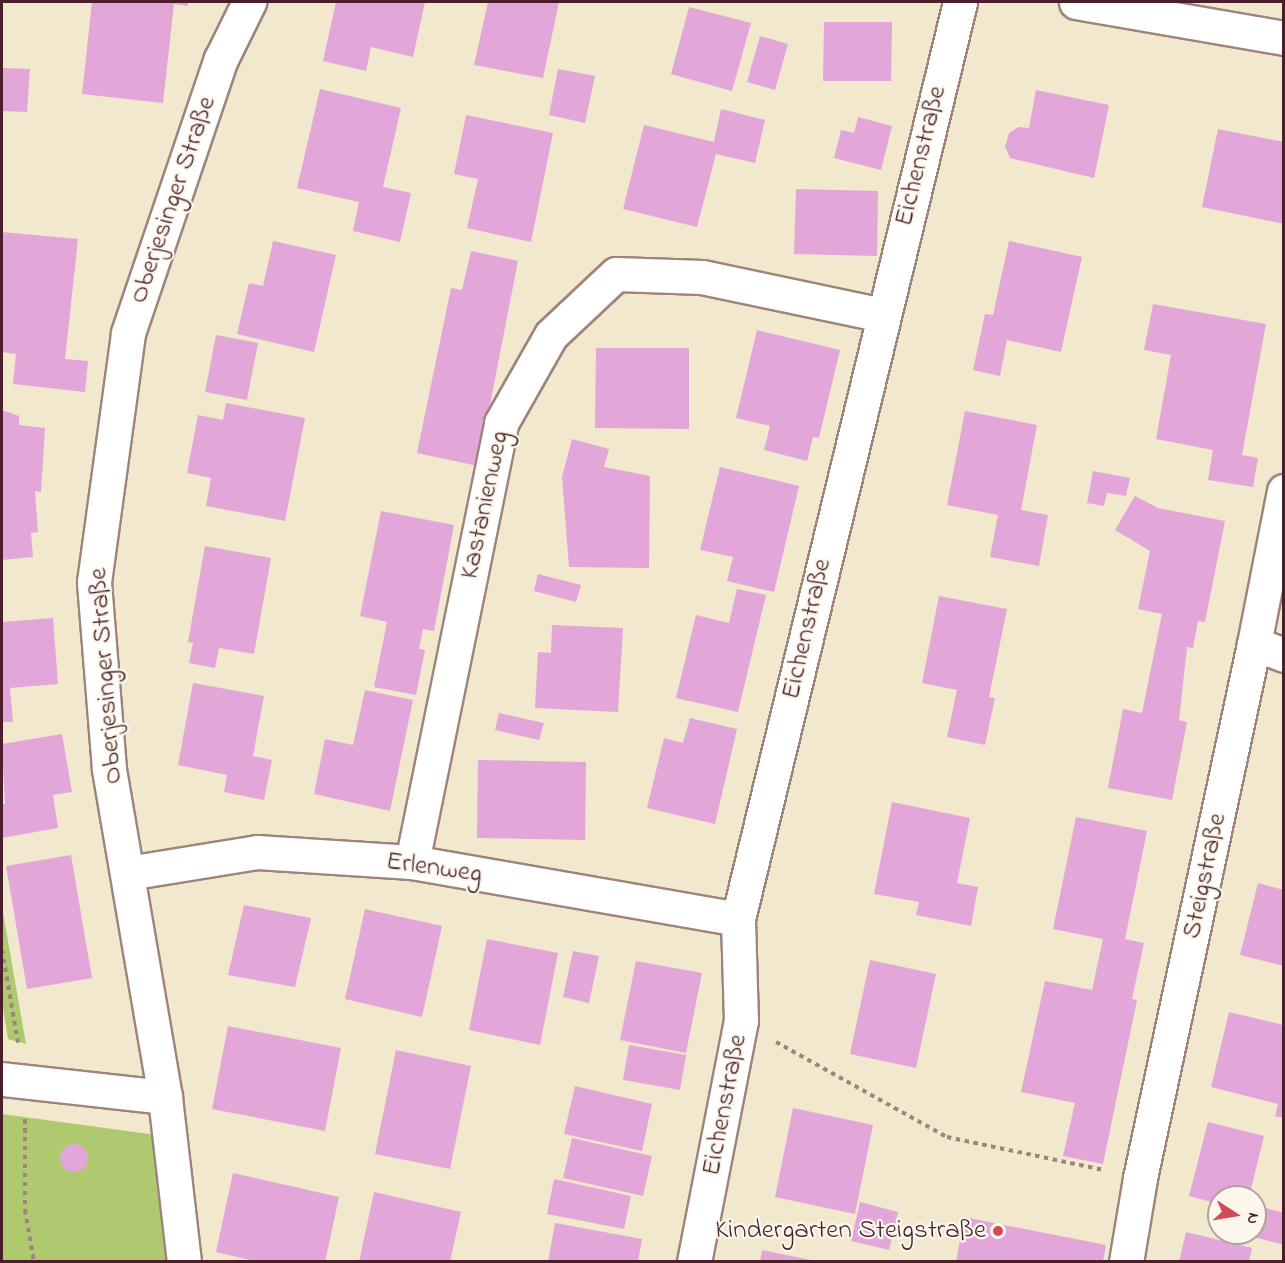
<!DOCTYPE html>
<meta charset="utf-8">
<style>
body{margin:0}
#map{position:relative;width:1285px;height:1263px;overflow:hidden;background:#f1e8ce;font-family:"Indie Flower",sans-serif}
div>[style]{position:absolute}
.green>*{inset:0;background:#afc96f}
.building>*{inset:0;background:#e2a6d9}
.round{border-radius:50%}
.path>*{height:4px;margin-top:-2px;transform-origin:0;background:repeating-linear-gradient(90deg,#9e847c 0 4.5px,transparent 0 9px)}
.roads{filter:drop-shadow(2px 0 #9e847c) drop-shadow(-2px 0 #9e847c) drop-shadow(0 2px #9e847c) drop-shadow(0 -2px #9e847c)}
.minor>*{height:33px;margin:-16.5px;padding:0 16.5px;transform-origin:16.5px;border-radius:16.5px;background:#fff}
.dots>*{width:16px;height:16px;translate:-50% -50%;box-sizing:border-box;border:3px solid #fbf7ec;border-radius:50%}
span{translate:-50% -50%;white-space:nowrap;text-align:center;line-height:1.15;-webkit-text-stroke:4.5px #fbf7ec;paint-order:stroke}
.street-label{font-size:27px;color:#4a1f2b}
.poi-label{font-size:27px;color:#4a1f2b}
.right{translate:-100% -50%;text-align:right}
.frame{position:absolute;inset:0;border:3px solid #4a1f2b;pointer-events:none}
.north{position:absolute;left:1207px;top:1185px;width:60px;height:60px;box-sizing:border-box;background:#fbf7ec;border:2px solid #b4a19f;border-radius:50%;rotate:102deg;font-size:16px;font-weight:700;line-height:24px;text-align:center;color:#4a1f2b}
.north::after{content:'';display:block;margin:auto;width:21px;height:27px;background:#d1495b;clip-path:polygon(50% 0,100% 100%,50% 72%,0 100%)}
</style>
<div id="map">
<div class="green">
<div style="clip-path:polygon(2px 907px,26px 1044px,8px 1039px,2px 1002px)"></div>
<div style="clip-path:polygon(2px 1114px,164px 1136px,178px 1261px,2px 1262px)"></div>
</div>
<div class="building">
<div style="clip-path:polygon(92px 2px,188px 2px,188px 6px,174px 4px,163px 103px,82px 94px)"></div>
<div style="clip-path:polygon(336px 2px,425px 2px,413px 57px,371px 47px,366px 71px,323px 61px)"></div>
<div style="clip-path:polygon(488px 2px,559px 2px,543px 78px,474px 65px)"></div>
<div style="clip-path:polygon(689px 7px,751px 23px,732px 91px,671px 74px)"></div>
<div style="clip-path:polygon(824px 22px,892px 22px,891px 81px,823px 81px)"></div>
<div style="clip-path:polygon(760px 36px,788px 44px,775px 90px,747px 82px)"></div>
<div style="clip-path:polygon(2px 68px,30px 69px,27px 112px,2px 111px)"></div>
<div style="clip-path:polygon(558px 69px,595px 76px,585px 123px,549px 115px)"></div>
<div style="clip-path:polygon(320px 89px,401px 108px,383px 187px,411px 193px,400px 242px,353px 231px,359px 202px,297px 188px)"></div>
<div style="clip-path:polygon(1036px 90px,1109px 105px,1094px 178px,1010px 158px,1005px 147px,1009px 133px,1019px 127px,1029px 128px)"></div>
<div style="clip-path:polygon(721px 109px,765px 120px,755px 163px,716px 154px,697px 227px,623px 209px,644px 125px,714px 142px)"></div>
<div style="clip-path:polygon(466px 115px,553px 133px,531px 242px,467px 228px,478px 179px,454px 174px)"></div>
<div style="clip-path:polygon(858px 117px,892px 126px,881px 170px,834px 158px,841px 130px,854px 133px)"></div>
<div style="clip-path:polygon(1218px 129px,1284px 142px,1284px 224px,1202px 207px)"></div>
<div style="clip-path:polygon(796px 189px,878px 191px,877px 256px,794px 254px)"></div>
<div style="clip-path:polygon(2px 232px,78px 239px,65px 359px,88px 361px,85px 392px,13px 384px,16px 354px,2px 352px)"></div>
<div style="clip-path:polygon(273px 241px,336px 255px,314px 352px,237px 334px,249px 283px,263px 286px)"></div>
<div style="clip-path:polygon(1009px 241px,1082px 257px,1061px 352px,1007px 340px,1000px 376px,973px 370px,985px 314px,993px 315px)"></div>
<div style="clip-path:polygon(471px 251px,518px 261px,478px 466px,417px 453px,451px 288px,462px 290px)"></div>
<div style="clip-path:polygon(1153px 304px,1266px 324px,1242px 455px,1258px 458px,1253px 487px,1208px 480px,1213px 450px,1156px 439px,1171px 355px,1144px 350px)"></div>
<div style="clip-path:polygon(757px 330px,840px 350px,819px 438px,813px 437px,807px 461px,764px 450px,770px 426px,736px 418px)"></div>
<div style="clip-path:polygon(216px 335px,258px 343px,247px 400px,205px 392px)"></div>
<div style="clip-path:polygon(596px 348px,689px 348px,689px 429px,595px 428px)"></div>
<div style="clip-path:polygon(226px 403px,305px 418px,285px 521px,206px 506px,211px 478px,187px 473px,198px 415px,223px 420px)"></div>
<div style="clip-path:polygon(2px 410px,19px 416px,19px 425px,45px 428px,41px 492px,35px 491px,38px 532px,31px 533px,33px 557px,2px 560px)"></div>
<div style="clip-path:polygon(965px 411px,1037px 425px,1021px 510px,1048px 515px,1039px 566px,990px 557px,998px 515px,947px 505px)"></div>
<div style="clip-path:polygon(572px 439px,609px 449px,604px 467px,650px 476px,649px 568px,569px 567px,562px 477px)"></div>
<div style="clip-path:polygon(720px 467px,799px 486px,774px 592px,727px 581px,733px 557px,700px 550px)"></div>
<div style="clip-path:polygon(1093px 471px,1130px 478px,1126px 496px,1107px 493px,1104px 506px,1087px 503px)"></div>
<div style="clip-path:polygon(1135px 496px,1158px 508px,1225px 521px,1205px 622px,1198px 621px,1193px 648px,1187px 647px,1179px 720px,1187px 722px,1172px 800px,1108px 788px,1123px 709px,1142px 713px,1162px 614px,1138px 609px,1150px 551px,1115px 530px)"></div>
<div style="clip-path:polygon(381px 511px,454px 525px,434px 631px,423px 629px,419px 649px,425px 650px,416px 695px,374px 687px,387px 622px,360px 616px)"></div>
<div style="clip-path:polygon(205px 546px,271px 558px,254px 654px,219px 648px,215px 668px,189px 663px,193px 643px,188px 642px)"></div>
<div style="clip-path:polygon(538px 574px,581px 585px,576px 602px,534px 591px)"></div>
<div style="clip-path:polygon(737px 589px,766px 595px,738px 712px,676px 698px,696px 615px,729px 623px)"></div>
<div style="clip-path:polygon(939px 596px,1007px 609px,989px 697px,995px 698px,985px 745px,947px 737px,957px 690px,922px 683px)"></div>
<div style="clip-path:polygon(53px 618px,58px 684px,10px 688px,13px 722px,2px 722px,2px 622px)"></div>
<div style="clip-path:polygon(552px 625px,623px 628px,618px 712px,535px 708px,538px 652px,551px 653px)"></div>
<div style="clip-path:polygon(193px 683px,264px 696px,253px 756px,272px 760px,264px 800px,224px 792px,227px 775px,178px 765px)"></div>
<div style="clip-path:polygon(365px 690px,413px 700px,390px 811px,314px 794px,325px 739px,353px 745px)"></div>
<div style="clip-path:polygon(499px 713px,544px 723px,539px 740px,495px 730px)"></div>
<div style="clip-path:polygon(690px 718px,737px 729px,715px 824px,647px 808px,664px 738px,683px 743px)"></div>
<div style="clip-path:polygon(62px 734px,72px 792px,53px 795px,58px 828px,2px 838px,2px 804px,5px 804px,2px 744px)"></div>
<div style="clip-path:polygon(478px 760px,586px 762px,585px 840px,477px 838px)"></div>
<div style="clip-path:polygon(892px 802px,970px 818px,957px 883px,978px 887px,971px 926px,916px 915px,919px 902px,874px 894px)"></div>
<div style="clip-path:polygon(1076px 817px,1147px 831px,1125px 939px,1144px 943px,1132px 999px,1137px 1000px,1103px 1164px,1063px 1156px,1075px 1103px,1021px 1092px,1045px 981px,1092px 990px,1103px 939px,1053px 929px)"></div>
<div style="clip-path:polygon(71px 855px,92px 978px,27px 989px,6px 866px)"></div>
<div style="clip-path:polygon(1258px 883px,1284px 890px,1284px 966px,1240px 955px)"></div>
<div style="clip-path:polygon(244px 905px,311px 918px,295px 987px,228px 975px)"></div>
<div style="clip-path:polygon(365px 909px,442px 926px,422px 1017px,345px 999px)"></div>
<div style="clip-path:polygon(487px 939px,558px 953px,540px 1045px,469px 1030px)"></div>
<div style="clip-path:polygon(573px 951px,599px 956px,589px 1003px,563px 997px)"></div>
<div style="clip-path:polygon(870px 960px,936px 974px,916px 1068px,850px 1054px)"></div>
<div style="clip-path:polygon(636px 961px,702px 973px,686px 1053px,620px 1040px)"></div>
<div style="clip-path:polygon(1229px 1012px,1284px 1025px,1284px 1118px,1275px 1116px,1278px 1104px,1211px 1087px)"></div>
<div style="clip-path:polygon(228px 1026px,341px 1048px,325px 1131px,212px 1109px)"></div>
<div style="clip-path:polygon(629px 1045px,686px 1055px,680px 1090px,623px 1080px)"></div>
<div style="clip-path:polygon(396px 1050px,471px 1066px,450px 1169px,375px 1154px)"></div>
<div style="clip-path:polygon(575px 1086px,652px 1104px,642px 1151px,564px 1134px)"></div>
<div style="clip-path:polygon(793px 1108px,873px 1125px,855px 1214px,775px 1197px)"></div>
<div style="clip-path:polygon(1208px 1122px,1264px 1136px,1249px 1197px,1219px 1197px,1219px 1204px,1189px 1196px)"></div>
<div style="clip-path:polygon(572px 1138px,652px 1156px,643px 1196px,563px 1178px)"></div>
<div class="round" style="left:60px;top:1144px;width:28px;height:28px"></div>
<div style="clip-path:polygon(233px 1173px,339px 1197px,325px 1262px,258px 1262px,216px 1252px)"></div>
<div style="clip-path:polygon(554px 1179px,631px 1196px,624px 1229px,547px 1214px)"></div>
<div style="clip-path:polygon(374px 1192px,461px 1212px,450px 1262px,359px 1262px)"></div>
<div style="clip-path:polygon(860px 1202px,898px 1212px,889px 1250px,851px 1241px)"></div>
<div style="clip-path:polygon(1255px 1205px,1284px 1213px,1284px 1245px,1242px 1234px,1255px 1233px)"></div>
<div style="clip-path:polygon(964px 1217px,1106px 1245px,1103px 1262px,956px 1262px)"></div>
<div style="clip-path:polygon(555px 1223px,642px 1239px,638px 1262px,548px 1262px)"></div>
<div style="clip-path:polygon(1186px 1232px,1252px 1248px,1249px 1262px,1179px 1262px)"></div>
<div style="clip-path:polygon(762px 1250px,811px 1260px,811px 1262px,760px 1262px)"></div>
</div>
<div class="path">
<div style="left:2px;top:950px;width:94px;rotate:80.2deg"></div>
<div style="left:776px;top:1042px;width:196px;rotate:29.1deg"></div>
<div style="left:947px;top:1137px;width:160px;rotate:11.9deg"></div>
<div style="left:25px;top:1119px;width:91px;rotate:90deg"></div>
<div style="left:25px;top:1210px;width:53px;rotate:80.2deg"></div>
</div>
<div class="roads">
<div class="minor">
<div style="left:1076px;top:2px;width:211px;rotate:9.8deg"></div>
<div style="left:1254px;top:644px;width:32px;rotate:20deg"></div>
<div style="left:412px;top:862px;width:448px;rotate:-78.5deg"></div>
<div style="left:501px;top:423px;width:101px;rotate:-60.4deg"></div>
<div style="left:551px;top:335px;width:89px;rotate:-43.2deg"></div>
<div style="left:616px;top:274px;width:86px;rotate:2deg"></div>
<div style="left:702px;top:277px;width:184px;rotate:11.9deg"></div>
<div style="left:128px;top:873px;width:131px;rotate:-9.2deg"></div>
<div style="left:257px;top:852px;width:155px;rotate:3.7deg"></div>
<div style="left:412px;top:862px;width:331px;rotate:9.9deg"></div>
<div style="left:2px;top:1079px;width:164px;rotate:6.3deg"></div>
<div style="left:184px;top:1262px;width:166px;rotate:-96.6deg"></div>
<div style="left:165px;top:1097px;width:333px;rotate:-99.7deg"></div>
<div style="left:109px;top:769px;width:188px;rotate:-94.6deg"></div>
<div style="left:94px;top:582px;width:251px;rotate:-82.2deg"></div>
<div style="left:128px;top:333px;width:289px;rotate:-71.3deg"></div>
<div style="left:221px;top:59px;width:64px;rotate:-63.8deg"></div>
<div style="left:694px;top:1262px;width:246px;rotate:-79deg"></div>
<div style="left:741px;top:1021px;width:102px;rotate:-91.7deg"></div>
<div style="left:738px;top:919px;width:943px;rotate:-76.39deg"></div>
<div style="left:1126px;top:1262px;width:85px;rotate:-80.5deg"></div>
<div style="left:1140px;top:1178px;width:546px;rotate:-77.95deg"></div>
<div style="left:1254px;top:644px;width:156px;rotate:-78.9deg"></div>
</div>
</div>
<div class="dots">
<div style="left:998px;top:1231px;background:#d1495b"></div>
</div>
<div class="street-label">
<span style="left:921px;top:156px;rotate:-76deg">Eichenstraße</span>
<span style="left:173px;top:200px;rotate:-71deg">Oberjesinger Straße</span>
<span style="left:485px;top:505px;rotate:-78deg">Kastanienweg</span>
<span style="left:807px;top:629px;rotate:-77deg">Eichenstraße</span>
<span style="left:106px;top:676px;rotate:-94deg">Oberjesinger Straße</span>
<span style="left:434px;top:868px;rotate:8deg">Erlenweg</span>
<span style="left:1205px;top:876px;rotate:-78deg">Steigstraße</span>
<span style="left:725px;top:1105px;rotate:-79deg">Eichenstraße</span>
</div>
<div class="poi-label">
<span class="right" style="left:986px;top:1231px">Kindergarten Steigstraße</span>
</div>
<div class="frame"></div>
<div class="north">N</div>
</div>
